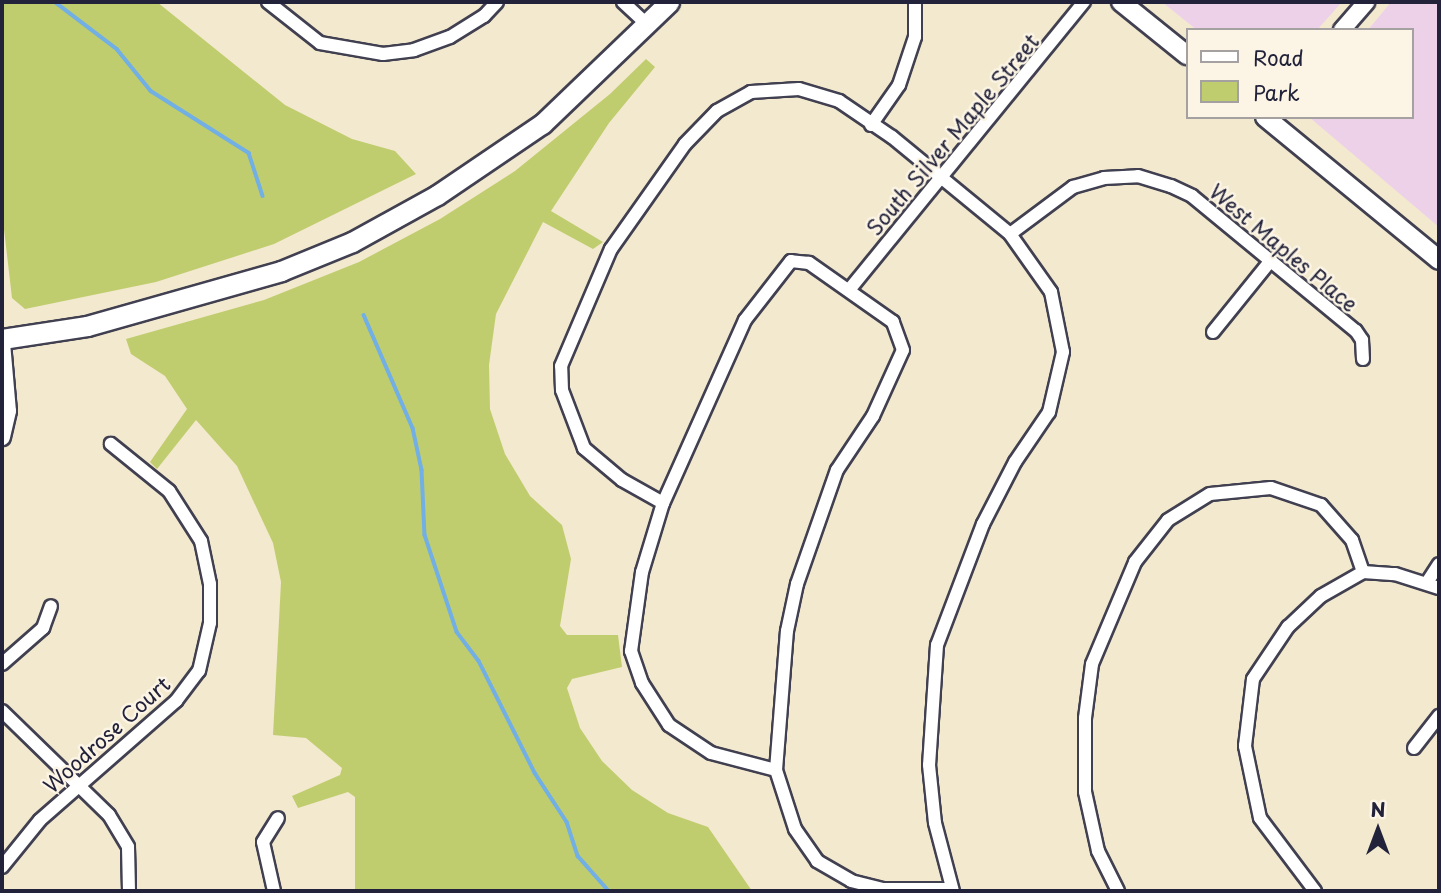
<!DOCTYPE html>
<style>
body{margin:0}
#map{position:relative;width:1441px;height:893px;overflow:hidden;background:#f3e9cf;font-family:"Playpen Sans",sans-serif}
div>[style]{position:absolute}
.built>*{inset:0;background:#ecd1e9}
.green>*{inset:0;background:#c0cd6e}
.stream>*{height:3.5px;margin:-1.75px;padding:0 1.75px;transform-origin:1.75px;border-radius:1.75px;background:#71afe4}
.roads{filter:drop-shadow(2px 0 #414051) drop-shadow(-2px 0 #414051) drop-shadow(0 2px #414051) drop-shadow(0 -2px #414051)}
.minor>*{height:12px;margin:-6px;padding:0 6px;transform-origin:6px;border-radius:6px;background:#fff}
.tertiary>*{height:16px;margin:-8px;padding:0 8px;transform-origin:8px;border-radius:8px;background:#fff}
.secondary>*{height:18px;margin:-9px;padding:0 9px;transform-origin:9px;border-radius:9px;background:#fff}
.primary>*{height:19px;margin:-9.5px;padding:0 9.5px;transform-origin:9.5px;border-radius:9.5px;background:#fff}
span{translate:-50% -50%;white-space:nowrap;text-align:center;line-height:1.15;-webkit-text-stroke:5px #fcf5e5;paint-order:stroke}
.street-label{font-size:21px;color:#22223b}
.frame{position:absolute;inset:0;border:4px solid #22223b;pointer-events:none}
.legend{position:absolute;left:1186px;top:28px;width:228px;height:91px;box-sizing:border-box;background:#fcf5e5;border:2px solid #a5a1a1;margin:0;padding:9px 12px;list-style:none;font-size:21px;color:#22223b}
.legend li{display:flex;align-items:center;gap:14px;height:35px}
.legend b{width:35px;border:2px solid #a5a1a1}
.north{position:absolute;left:1343px;top:795px;width:70px;height:70px;-webkit-text-stroke:5px #fcf5e5;paint-order:stroke;rotate:0deg;font-size:19px;font-weight:700;line-height:28px;text-align:center;color:#22223b}
.north::after{content:'';display:block;margin:auto;width:24px;height:32px;background:#22223b;clip-path:polygon(50% 0,100% 100%,50% 72%,0 100%)}
</style>
<div id="map">
<div class="built">
<div style="clip-path:polygon(1162px 2px,1342px 2px,1317px 30px,1197px 30px)"></div>
<div style="clip-path:polygon(1391px 2px,1439px 2px,1439px 227px,1309px 117px,1411px 117px,1411px 30px,1368px 30px)"></div>
</div>
<div class="green">
<div style="clip-path:polygon(2px 2px,157px 2px,285px 105px,352px 139px,395px 151px,416px 174px,274px 244px,156px 282px,25px 309px,12px 298px,2px 212px)"></div>
<div style="clip-path:polygon(646px 59px,655px 67px,609px 123px,551px 211px,603px 242px,593px 249px,543px 222px,496px 314px,489px 365px,490px 409px,505px 454px,530px 496px,562px 525px,571px 559px,560px 626px,567px 635px,618px 635px,622px 667px,572px 679px,567px 688px,580px 728px,602px 761px,632px 790px,668px 813px,708px 827px,752px 891px,355px 891px,355px 797px,348px 792px,298px 808px,292px 796px,340px 775px,342px 768px,306px 738px,273px 735px,281px 582px,273px 543px,237px 466px,196px 420px,157px 469px,150px 462px,187px 409px,165px 376px,131px 354px,126px 339px,264px 300px,359px 262px,440px 219px,515px 171px,610px 94px)"></div>
</div>
<div class="stream">
<div style="left:55px;top:2px;width:78px;rotate:37.2deg"></div>
<div style="left:117px;top:49px;width:54px;rotate:51deg"></div>
<div style="left:151px;top:91px;width:116px;rotate:32.3deg"></div>
<div style="left:249px;top:153px;width:45px;rotate:72deg"></div>
<div style="left:364px;top:315px;width:123px;rotate:66.6deg"></div>
<div style="left:413px;top:428px;width:43px;rotate:77.9deg"></div>
<div style="left:422px;top:470px;width:65px;rotate:87.4deg"></div>
<div style="left:425px;top:535px;width:102px;rotate:71.7deg"></div>
<div style="left:457px;top:632px;width:36px;rotate:53deg"></div>
<div style="left:479px;top:661px;width:125px;rotate:63.4deg"></div>
<div style="left:535px;top:773px;width:59px;rotate:56.9deg"></div>
<div style="left:567px;top:822px;width:36px;rotate:72deg"></div>
<div style="left:578px;top:856px;width:47px;rotate:48.5deg"></div>
</div>
<div class="roads">
<div class="minor">
<div style="left:268px;top:2px;width:66px;rotate:38.3deg"></div>
<div style="left:320px;top:43px;width:64px;rotate:9.9deg"></div>
<div style="left:383px;top:54px;width:31px;rotate:-7deg"></div>
<div style="left:414px;top:50px;width:38px;rotate:-20deg"></div>
<div style="left:450px;top:37px;width:40px;rotate:-32deg"></div>
<div style="left:484px;top:16px;width:19px;rotate:-47deg"></div>
<div style="left:623px;top:2px;width:35px;rotate:43deg"></div>
<div style="left:871px;top:125px;width:49px;rotate:-55deg"></div>
<div style="left:899px;top:85px;width:51px;rotate:-71.6deg"></div>
<div style="left:915px;top:37px;width:35px;rotate:-90deg"></div>
<div style="left:1010px;top:234px;width:79px;rotate:-36.7deg"></div>
<div style="left:1073px;top:187px;width:32px;rotate:-16deg"></div>
<div style="left:1104px;top:178px;width:34px;rotate:-3deg"></div>
<div style="left:1138px;top:176px;width:34px;rotate:17deg"></div>
<div style="left:1171px;top:186px;width:23px;rotate:25deg"></div>
<div style="left:1192px;top:196px;width:212px;rotate:39.5deg"></div>
<div style="left:1356px;top:331px;width:11px;rotate:56deg"></div>
<div style="left:1362px;top:340px;width:19px;rotate:87deg"></div>
<div style="left:849px;top:290px;width:372px;rotate:-50.8deg"></div>
<div style="left:1213px;top:332px;width:92px;rotate:-51.1deg"></div>
<div style="left:663px;top:503px;width:47px;rotate:-150.7deg"></div>
<div style="left:622px;top:480px;width:50px;rotate:-139.9deg"></div>
<div style="left:584px;top:448px;width:62px;rotate:-110.8deg"></div>
<div style="left:562px;top:390px;width:24px;rotate:-92deg"></div>
<div style="left:561px;top:366px;width:127px;rotate:-66.9deg"></div>
<div style="left:611px;top:249px;width:128px;rotate:-54.8deg"></div>
<div style="left:685px;top:144px;width:46px;rotate:-45.9deg"></div>
<div style="left:717px;top:111px;width:39px;rotate:-29deg"></div>
<div style="left:751px;top:92px;width:48px;rotate:-3.6deg"></div>
<div style="left:799px;top:89px;width:42px;rotate:16.7deg"></div>
<div style="left:839px;top:101px;width:64px;rotate:34.2deg"></div>
<div style="left:892px;top:137px;width:153px;rotate:39.4deg"></div>
<div style="left:1010px;top:234px;width:71px;rotate:54.7deg"></div>
<div style="left:1051px;top:292px;width:61px;rotate:78.7deg"></div>
<div style="left:1063px;top:352px;width:62px;rotate:103.1deg"></div>
<div style="left:1049px;top:412px;width:60px;rotate:124.2deg"></div>
<div style="left:1015px;top:462px;width:70px;rotate:117.3deg"></div>
<div style="left:983px;top:524px;width:129px;rotate:110.8deg"></div>
<div style="left:937px;top:645px;width:120px;rotate:93.8deg"></div>
<div style="left:929px;top:765px;width:58px;rotate:84.1deg"></div>
<div style="left:935px;top:823px;width:70px;rotate:75.2deg"></div>
<div style="left:1428px;top:581px;width:20px;rotate:-57deg"></div>
<div style="left:2px;top:664px;width:55px;rotate:-41.3deg"></div>
<div style="left:43px;top:628px;width:23px;rotate:-70deg"></div>
<div style="left:2px;top:711px;width:149px;rotate:44.2deg"></div>
<div style="left:109px;top:815px;width:37px;rotate:59deg"></div>
<div style="left:128px;top:847px;width:44px;rotate:88.7deg"></div>
<div style="left:1414px;top:748px;width:41px;rotate:-52deg"></div>
<div style="left:776px;top:770px;width:139px;rotate:-85.5deg"></div>
<div style="left:787px;top:631px;width:48px;rotate:-78deg"></div>
<div style="left:797px;top:584px;width:121px;rotate:-70.7deg"></div>
<div style="left:837px;top:470px;width:65px;rotate:-56.3deg"></div>
<div style="left:873px;top:416px;width:72px;rotate:-65.6deg"></div>
<div style="left:903px;top:350px;width:30px;rotate:-110deg"></div>
<div style="left:893px;top:322px;width:103px;rotate:-144.9deg"></div>
<div style="left:809px;top:263px;width:18px;rotate:-174deg"></div>
<div style="left:791px;top:261px;width:75px;rotate:127.9deg"></div>
<div style="left:745px;top:320px;width:201px;rotate:114.1deg"></div>
<div style="left:663px;top:503px;width:72px;rotate:106.9deg"></div>
<div style="left:642px;top:572px;width:80px;rotate:97.9deg"></div>
<div style="left:631px;top:651px;width:34px;rotate:71deg"></div>
<div style="left:642px;top:683px;width:50px;rotate:57.3deg"></div>
<div style="left:669px;top:725px;width:50px;rotate:33.7deg"></div>
<div style="left:711px;top:753px;width:67px;rotate:14.7deg"></div>
<div style="left:776px;top:770px;width:62px;rotate:72.1deg"></div>
<div style="left:795px;top:829px;width:39px;rotate:55deg"></div>
<div style="left:817px;top:861px;width:39px;rotate:30deg"></div>
<div style="left:851px;top:881px;width:33px;rotate:14deg"></div>
<div style="left:883px;top:889px;width:69px"></div>
<div style="left:2px;top:867px;width:60px;rotate:-51deg"></div>
<div style="left:40px;top:820px;width:181px;rotate:-41.2deg"></div>
<div style="left:176px;top:701px;width:38px;rotate:-53deg"></div>
<div style="left:199px;top:671px;width:49px;rotate:-77.1deg"></div>
<div style="left:210px;top:623px;width:39px;rotate:-90deg"></div>
<div style="left:210px;top:584px;width:44px;rotate:-101.8deg"></div>
<div style="left:201px;top:541px;width:59px;rotate:-122.6deg"></div>
<div style="left:169px;top:491px;width:75px;rotate:-141deg"></div>
<div style="left:274px;top:891px;width:50px;rotate:-102.7deg"></div>
<div style="left:263px;top:842px;width:28px;rotate:-58deg"></div>
<div style="left:1118px;top:891px;width:45px;rotate:-116.6deg"></div>
<div style="left:1098px;top:851px;width:60px;rotate:-102.4deg"></div>
<div style="left:1085px;top:792px;width:74px;rotate:-90deg"></div>
<div style="left:1085px;top:718px;width:54px;rotate:-82.6deg"></div>
<div style="left:1092px;top:664px;width:111px;rotate:-67.1deg"></div>
<div style="left:1135px;top:562px;width:53px;rotate:-51.8deg"></div>
<div style="left:1168px;top:520px;width:49px;rotate:-31.8deg"></div>
<div style="left:1210px;top:494px;width:61px;rotate:-5.6deg"></div>
<div style="left:1271px;top:488px;width:53px;rotate:18.8deg"></div>
<div style="left:1321px;top:505px;width:47px;rotate:48.5deg"></div>
<div style="left:1352px;top:540px;width:34px;rotate:71deg"></div>
<div style="left:1315px;top:891px;width:91px;rotate:-127deg"></div>
<div style="left:1260px;top:818px;width:74px;rotate:-101.8deg"></div>
<div style="left:1245px;top:746px;width:67px;rotate:-83.2deg"></div>
<div style="left:1253px;top:679px;width:63px;rotate:-56.1deg"></div>
<div style="left:1288px;top:627px;width:45px;rotate:-43.2deg"></div>
<div style="left:1321px;top:596px;width:48px;rotate:-29.7deg"></div>
<div style="left:1363px;top:572px;width:32px;rotate:4deg"></div>
<div style="left:1395px;top:574px;width:46px;rotate:17.7deg"></div>
</div>
<div class="tertiary">
<div style="left:1342px;top:30px;width:37px;rotate:-49deg"></div>
<div style="left:2px;top:343px;width:68px;rotate:85deg"></div>
<div style="left:8px;top:411px;width:27px;rotate:103deg"></div>
</div>
<div class="secondary">
<div style="left:1121px;top:2px;width:85px;rotate:38.8deg"></div>
<div style="left:1265px;top:117px;width:225px;rotate:39.4deg"></div>
</div>
<div class="primary">
<div style="left:2px;top:339px;width:86px;rotate:-8.7deg"></div>
<div style="left:87px;top:326px;width:202px;rotate:-15.8deg"></div>
<div style="left:281px;top:271px;width:77px;rotate:-22.2deg"></div>
<div style="left:352px;top:242px;width:97px;rotate:-28.9deg"></div>
<div style="left:437px;top:195px;width:127px;rotate:-34.1deg"></div>
<div style="left:542px;top:124px;width:176px;rotate:-43.8deg"></div>
</div>
</div>
<div class="street-label">
<span style="left:952px;top:134px;rotate:-50deg">South Silver Maple Street</span>
<span style="left:1284px;top:247px;rotate:40deg">West Maples Place</span>
<span style="left:106px;top:734px;rotate:-42deg">Woodrose Court</span>
</div>
<div class="frame"></div>
<ul class="legend">
<li><b style="height:9px;background:#fff"></b>Road</li>
<li><b style="height:19px;background:#c0cd6e"></b>Park</li>
</ul>
<div class="north">N</div>
</div>
